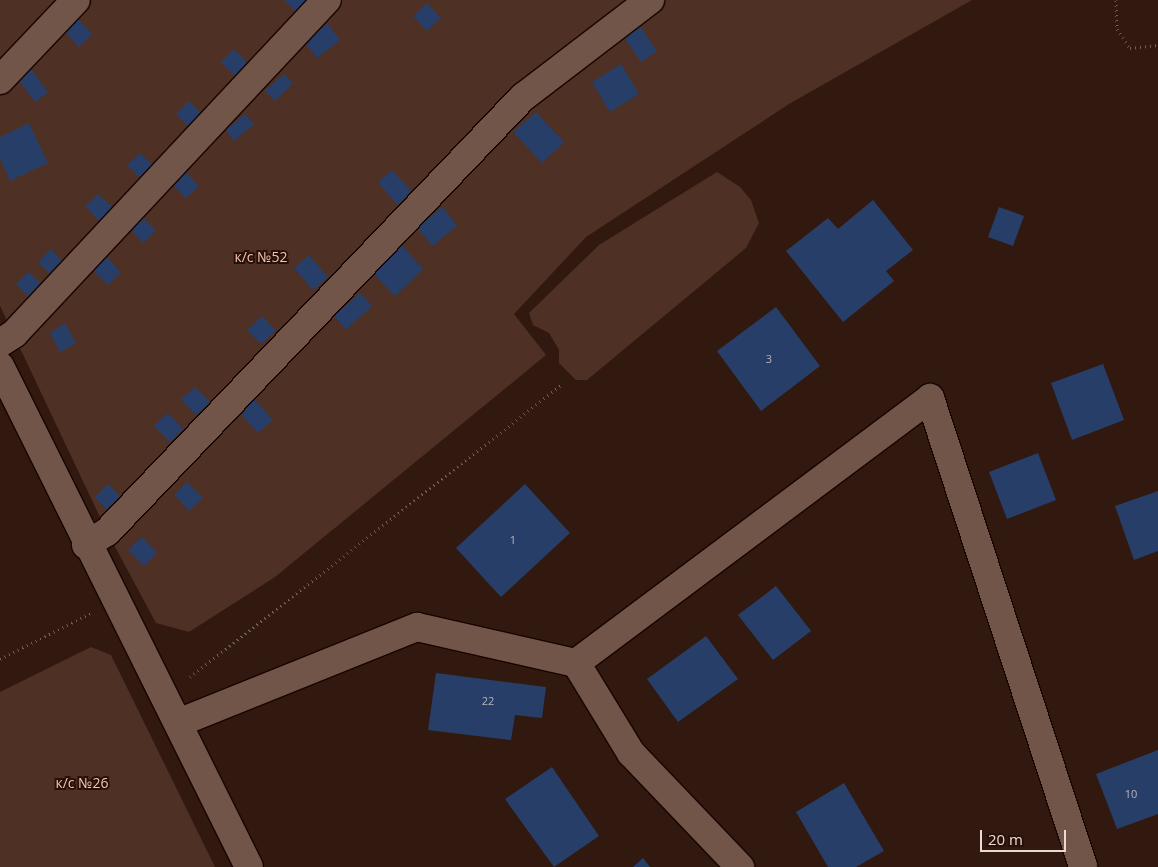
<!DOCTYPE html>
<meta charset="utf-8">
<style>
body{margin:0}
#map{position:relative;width:1158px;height:867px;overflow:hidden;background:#311910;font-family:"Open Sans",sans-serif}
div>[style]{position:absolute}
.green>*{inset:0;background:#4e3024}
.building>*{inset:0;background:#273f68}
.path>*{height:3px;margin-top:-1.5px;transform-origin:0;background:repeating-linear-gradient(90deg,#735d55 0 1px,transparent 0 5px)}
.roads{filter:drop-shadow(1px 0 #180400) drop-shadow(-1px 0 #180400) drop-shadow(0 1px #180400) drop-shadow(0 -1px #180400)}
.minor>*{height:28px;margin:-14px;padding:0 14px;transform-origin:14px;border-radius:14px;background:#715549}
span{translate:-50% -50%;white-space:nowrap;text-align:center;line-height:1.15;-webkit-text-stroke:4px #271007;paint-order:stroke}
.number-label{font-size:11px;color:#bab3b9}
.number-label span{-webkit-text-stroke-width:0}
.park-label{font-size:14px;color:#f8c5b0}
.scale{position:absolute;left:980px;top:830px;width:86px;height:22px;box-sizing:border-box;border:2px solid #ebdad4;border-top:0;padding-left:6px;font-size:15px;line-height:18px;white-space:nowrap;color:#ebdad4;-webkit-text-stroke:4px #271007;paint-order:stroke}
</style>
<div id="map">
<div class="green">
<div style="clip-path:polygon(0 0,972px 0,789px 104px,586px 237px,514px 314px,546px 355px,275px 577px,189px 632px,156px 623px,107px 532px,0 306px)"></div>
<div style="clip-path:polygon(717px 172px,740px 187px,751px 200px,759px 223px,746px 248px,587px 380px,576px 380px,559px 363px,559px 350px,549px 333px,533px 325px,529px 313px,599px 245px)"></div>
<div style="clip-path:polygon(91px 647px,111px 655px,215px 867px,0 867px,0 692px)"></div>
</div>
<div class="building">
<div style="clip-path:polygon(284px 0,310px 0,298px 14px)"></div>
<div style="clip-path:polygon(427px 3px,441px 18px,427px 31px,413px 16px)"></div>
<div style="clip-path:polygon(77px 18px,92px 34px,79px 47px,64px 31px)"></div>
<div style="clip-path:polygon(327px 23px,340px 40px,317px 58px,304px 42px)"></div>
<div style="clip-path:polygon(640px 26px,657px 51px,641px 62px,624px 37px)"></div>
<div style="clip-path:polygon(234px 49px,249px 65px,236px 77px,221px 62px)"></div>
<div style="clip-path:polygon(621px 64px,639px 94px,610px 112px,592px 82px)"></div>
<div style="clip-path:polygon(31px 69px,48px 92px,35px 102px,17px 78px)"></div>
<div style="clip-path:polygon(284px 74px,293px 83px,275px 101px,265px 91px)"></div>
<div style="clip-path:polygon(189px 101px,205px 117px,192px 130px,176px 114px)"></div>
<div style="clip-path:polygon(536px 112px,564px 142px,542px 163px,513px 132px)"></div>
<div style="clip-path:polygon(245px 114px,254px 124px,234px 141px,226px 130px)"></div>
<div style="clip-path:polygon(29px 123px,48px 163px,10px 181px,0 159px,0 137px)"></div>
<div style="clip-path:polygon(140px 153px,156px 168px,143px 181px,127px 165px)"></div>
<div style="clip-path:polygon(184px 170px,199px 186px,186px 198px,171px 183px)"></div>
<div style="clip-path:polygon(392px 170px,412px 192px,397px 205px,378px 182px)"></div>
<div style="clip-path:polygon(98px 194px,114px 209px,100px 222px,85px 206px)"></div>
<div style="clip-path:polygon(873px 200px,913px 250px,886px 271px,894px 281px,843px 322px,786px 251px,828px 218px,838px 229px)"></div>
<div style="clip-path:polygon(442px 207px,457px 225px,433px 246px,417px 228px)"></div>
<div style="clip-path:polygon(999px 207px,1024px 216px,1013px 246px,988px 237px)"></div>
<div style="clip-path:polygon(141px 215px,156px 231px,143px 243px,128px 227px)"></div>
<div style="clip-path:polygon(400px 243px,423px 269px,395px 296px,371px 271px)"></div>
<div style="clip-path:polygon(51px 249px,66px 265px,53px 277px,38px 262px)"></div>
<div style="clip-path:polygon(309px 255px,328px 277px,313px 290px,294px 268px)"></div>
<div style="clip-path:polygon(106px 256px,121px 272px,108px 285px,92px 269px)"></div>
<div style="clip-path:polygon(29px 272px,45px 287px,32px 300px,16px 284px)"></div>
<div style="clip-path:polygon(360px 293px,372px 306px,346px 330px,334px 316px)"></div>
<div style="clip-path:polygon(776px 307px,820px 366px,761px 411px,717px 351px)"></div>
<div style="clip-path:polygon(262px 316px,276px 331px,261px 344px,247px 330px)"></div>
<div style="clip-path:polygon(65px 323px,76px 343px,60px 352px,50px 333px)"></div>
<div style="clip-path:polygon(1103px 364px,1124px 420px,1072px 440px,1051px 383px)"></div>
<div style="clip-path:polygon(195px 387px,210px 402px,196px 415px,181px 399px)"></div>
<div style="clip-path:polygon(253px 398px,273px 420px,258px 433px,238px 411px)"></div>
<div style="clip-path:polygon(168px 413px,183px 429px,170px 442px,154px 426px)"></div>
<div style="clip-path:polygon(1038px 453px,1056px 500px,1007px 519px,989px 472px)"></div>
<div style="clip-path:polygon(187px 482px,203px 498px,189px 511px,174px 495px)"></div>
<div style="clip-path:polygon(108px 484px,124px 500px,110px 513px,95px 497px)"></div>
<div style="clip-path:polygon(525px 484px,570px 533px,501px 597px,456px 548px)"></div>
<div style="clip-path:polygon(1158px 491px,1158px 551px,1134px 560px,1115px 506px)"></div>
<div style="clip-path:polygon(142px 537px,157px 553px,144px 566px,128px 550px)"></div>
<div style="clip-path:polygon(776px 586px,811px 631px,773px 660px,738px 615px)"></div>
<div style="clip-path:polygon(706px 636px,738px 679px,678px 722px,647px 679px)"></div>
<div style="clip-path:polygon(436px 673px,546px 687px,542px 718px,515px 715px,511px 740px,428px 730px)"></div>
<div style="clip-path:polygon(1158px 750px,1158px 814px,1117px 829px,1096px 774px)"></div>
<div style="clip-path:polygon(552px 767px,599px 836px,554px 867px,505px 799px)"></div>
<div style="clip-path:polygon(844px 783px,884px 851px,856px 867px,828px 867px,796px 812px)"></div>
<div style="clip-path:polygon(643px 858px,650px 867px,633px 867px)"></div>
</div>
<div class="path">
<div style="left:1116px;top:0;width:29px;rotate:88deg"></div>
<div style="left:1117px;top:29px;width:23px;rotate:56deg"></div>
<div style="left:1130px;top:48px;width:28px;rotate:-6deg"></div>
<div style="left:0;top:659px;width:102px;rotate:-26.8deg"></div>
<div style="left:190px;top:677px;width:474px;rotate:-38.2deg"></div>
</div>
<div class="roads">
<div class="minor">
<div style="left:0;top:80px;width:110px;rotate:-46.5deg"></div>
<div style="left:0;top:343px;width:17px;rotate:-33deg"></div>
<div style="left:14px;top:334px;width:458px;rotate:-46.9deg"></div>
<div style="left:0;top:366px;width:559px;rotate:63.57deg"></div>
<div style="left:86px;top:545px;width:25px;rotate:-32deg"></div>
<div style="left:107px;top:532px;width:602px;rotate:-46.28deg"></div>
<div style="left:523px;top:97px;width:160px;rotate:-37.4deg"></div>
<div style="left:576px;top:663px;width:442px;rotate:-36.8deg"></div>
<div style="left:930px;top:398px;width:493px;rotate:71.9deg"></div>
<div style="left:178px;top:723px;width:258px;rotate:-21.9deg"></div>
<div style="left:417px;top:627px;width:163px;rotate:12.8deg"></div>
<div style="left:576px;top:663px;width:105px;rotate:58.6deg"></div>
<div style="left:631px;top:753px;width:158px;rotate:46.3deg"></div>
</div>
</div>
<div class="number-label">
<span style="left:769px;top:359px">3</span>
<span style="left:513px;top:540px">1</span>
<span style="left:488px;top:701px">22</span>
<span style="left:1131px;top:794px">10</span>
</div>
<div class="park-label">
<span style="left:261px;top:257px">к/с №52</span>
<span style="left:82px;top:783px">к/с №26</span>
</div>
<div class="scale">20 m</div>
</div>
